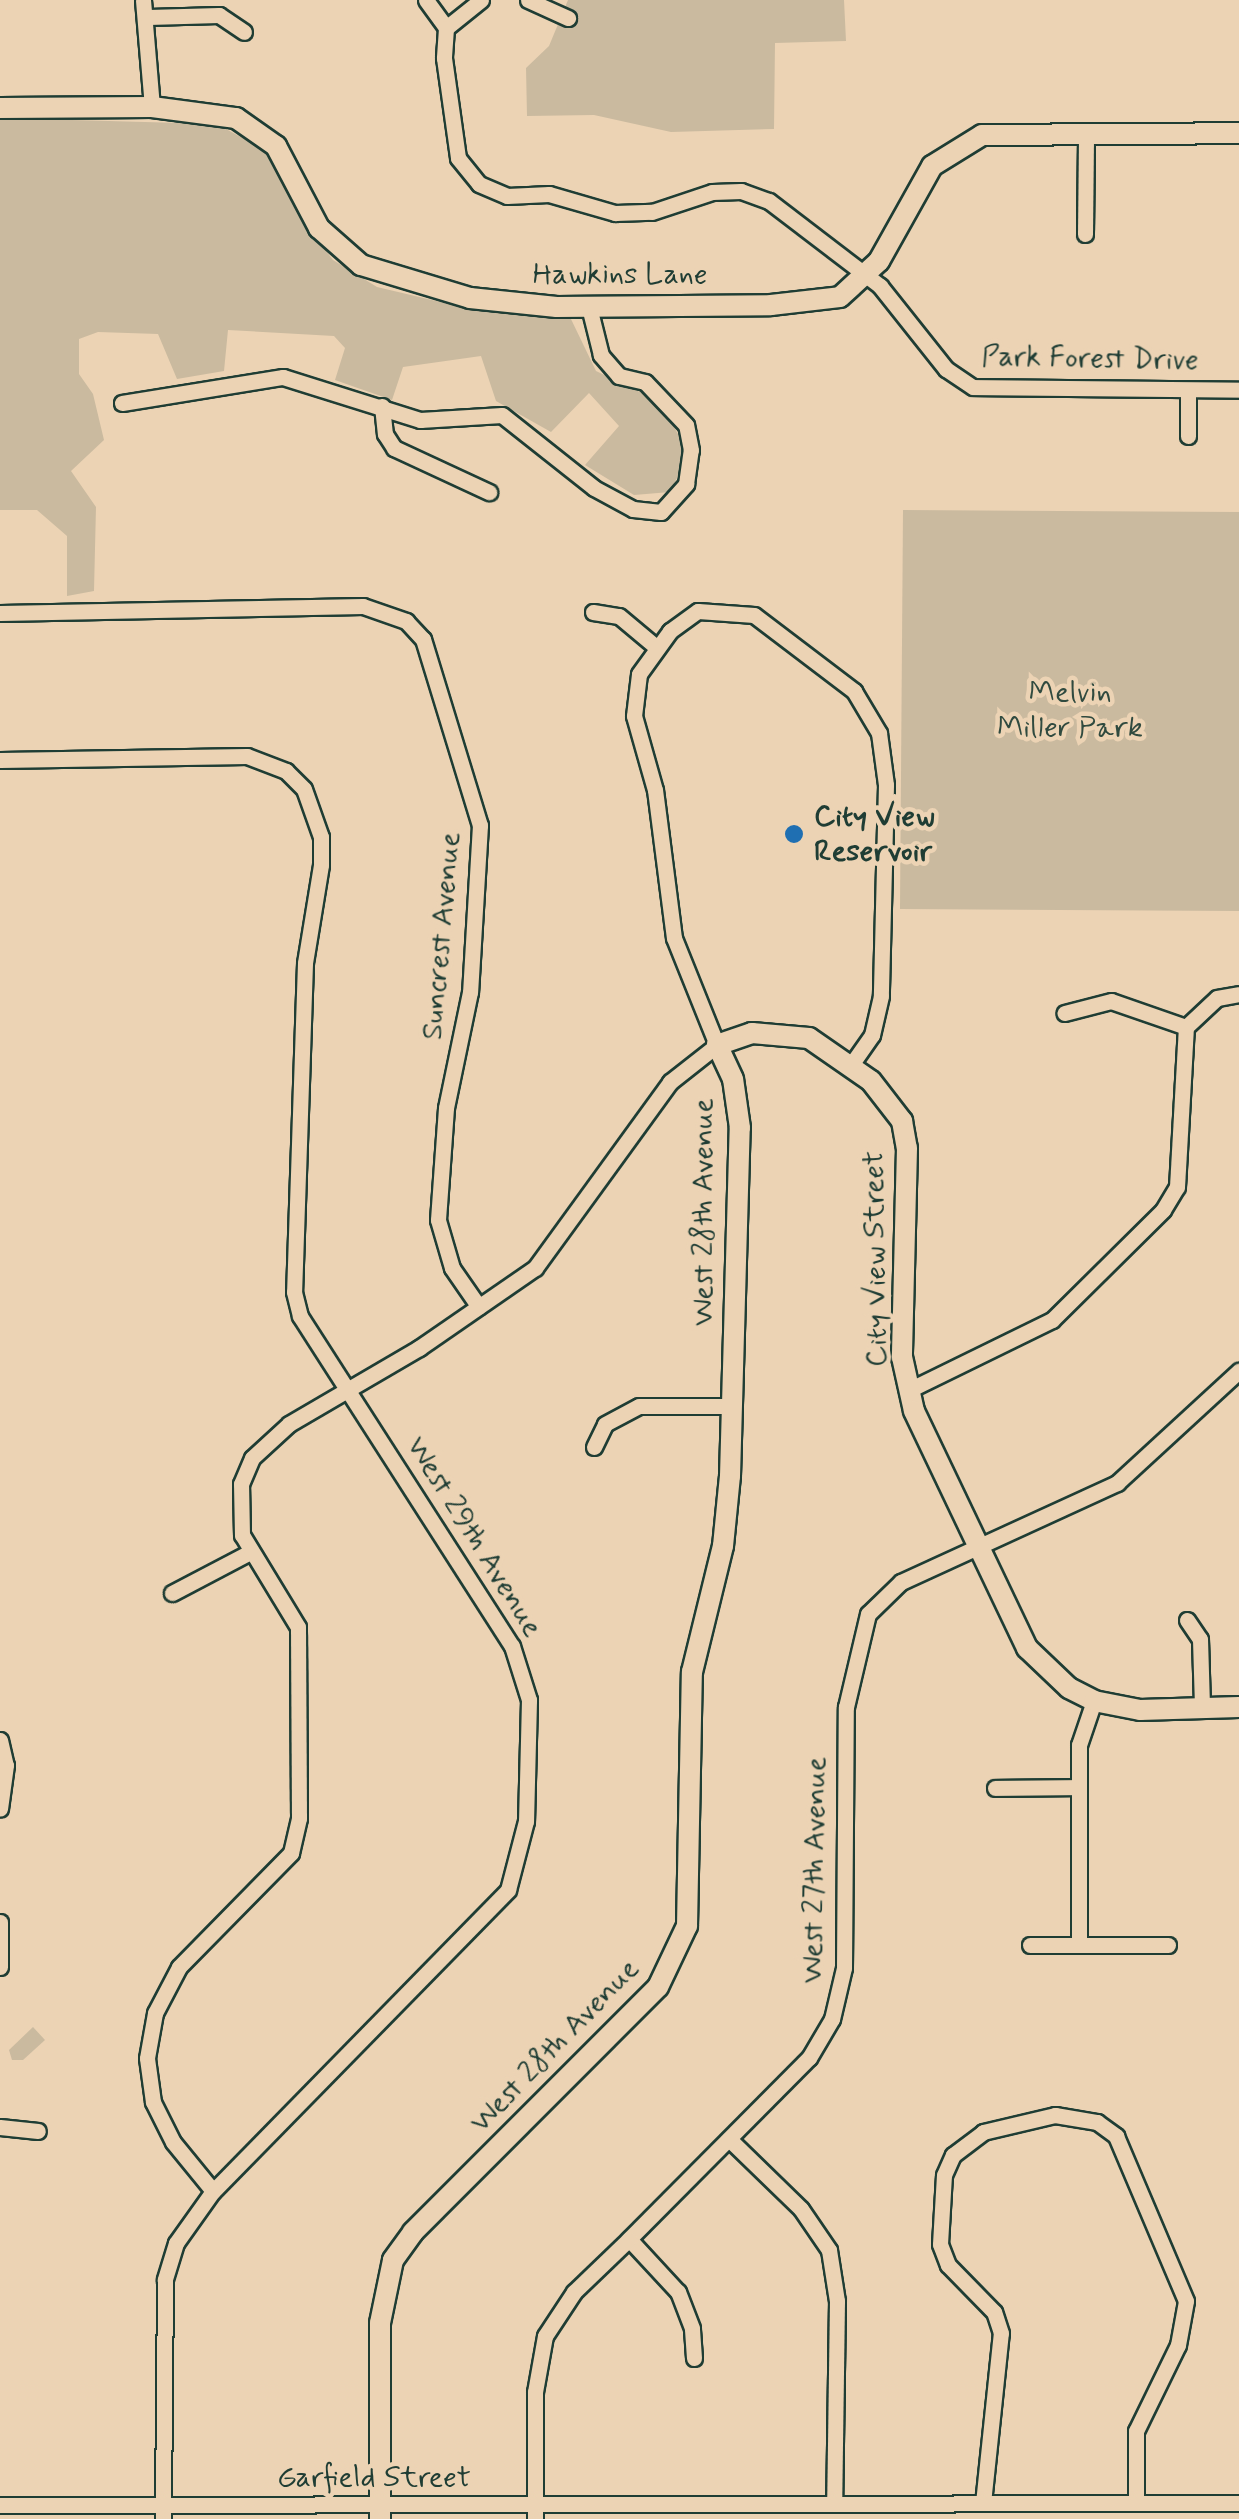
<!DOCTYPE html>
<style>
body{margin:0}
#map{position:relative;width:1239px;height:2519px;overflow:hidden;background:#ecd3b4;font-family:Mynerve,sans-serif}
div>[style]{position:absolute}
.green>*{inset:0;background:#caba9f}
.roads{filter:drop-shadow(2px 0 #1f3d34) drop-shadow(-2px 0 #1f3d34) drop-shadow(0 2px #1f3d34) drop-shadow(0 -2px #1f3d34)}
.minor>*{height:15px;margin:-7.5px;padding:0 7.5px;transform-origin:7.5px;border-radius:7.5px;background:#ecd3b4}
.tertiary>*{height:20px;margin:-10px;padding:0 10px;transform-origin:10px;border-radius:10px;background:#ecd3b4}
.dots>*{width:28px;height:28px;translate:-50% -50%;box-sizing:border-box;border:5px solid #ecd3b4;border-radius:50%}
span{translate:-50% -50%;white-space:nowrap;text-align:center;line-height:1.15;-webkit-text-stroke:9px #ecd3b4;paint-order:stroke}
.street-label{font-size:30px;color:#1f3d34}
.park-label{font-size:30px;color:#304a3f}
.poi-label{font-size:30px;color:#1f3d34;font-weight:700}
.left{translate:0 -50%;text-align:left}
</style>
<div id="map">
<div class="green">
<div style="clip-path:polygon(568px 0,844px 0,846px 41px,775px 43px,774px 129px,671px 132px,594px 115px,527px 116px,526px 68px,549px 46px)"></div>
<div style="clip-path:polygon(0 118px,217px 124px,266px 151px,307px 226px,333px 260px,377px 287px,453px 305px,570px 317px,596px 371px,642px 393px,671px 422px,682px 441px,681px 470px,670px 492px,634px 495px,585px 465px,619px 426px,589px 393px,551px 432px,496px 401px,481px 356px,403px 367px,392px 400px,335px 380px,345px 348px,334px 336px,228px 330px,224px 371px,177px 379px,158px 334px,98px 332px,79px 339px,79px 374px,93px 394px,104px 440px,71px 471px,96px 507px,94px 591px,67px 596px,67px 536px,37px 510px,0 510px)"></div>
<div style="clip-path:polygon(903px 510px,1239px 512px,1239px 911px,900px 909px)"></div>
<div style="clip-path:polygon(33px 2027px,45px 2040px,23px 2060px,12px 2060px,9px 2050px)"></div>
</div>
<div class="roads">
<div class="minor">
<div style="left:143px;top:0;width:107px;rotate:85.2deg"></div>
<div style="left:426px;top:0;width:34px;rotate:54deg"></div>
<div style="left:481px;top:0;width:45px;rotate:141.3deg"></div>
<div style="left:446px;top:28px;width:30px;rotate:94deg"></div>
<div style="left:444px;top:58px;width:101px;rotate:82deg"></div>
<div style="left:458px;top:158px;width:33px;rotate:51deg"></div>
<div style="left:479px;top:184px;width:30px;rotate:23deg"></div>
<div style="left:507px;top:196px;width:42px;rotate:-2.7deg"></div>
<div style="left:549px;top:194px;width:69px;rotate:16.1deg"></div>
<div style="left:615px;top:213px;width:37px;rotate:-2deg"></div>
<div style="left:652px;top:212px;width:63px;rotate:-18.4deg"></div>
<div style="left:712px;top:192px;width:29px;rotate:-2deg"></div>
<div style="left:741px;top:191px;width:30px;rotate:20deg"></div>
<div style="left:769px;top:201px;width:140px;rotate:37.4deg"></div>
<div style="left:880px;top:286px;width:106px;rotate:51.5deg"></div>
<div style="left:946px;top:369px;width:32px;rotate:34deg"></div>
<div style="left:973px;top:387px;width:266px;rotate:0.6deg"></div>
<div style="left:528px;top:0;width:44px;rotate:24.2deg"></div>
<div style="left:148px;top:17px;width:71px;rotate:-1.6deg"></div>
<div style="left:219px;top:15px;width:30px;rotate:34deg"></div>
<div style="left:1085px;top:234px;width:102px;rotate:-89.4deg"></div>
<div style="left:1188px;top:390px;width:46px;rotate:90deg"></div>
<div style="left:122px;top:403px;width:163px;rotate:-9.2deg"></div>
<div style="left:283px;top:377px;width:144px;rotate:17.4deg"></div>
<div style="left:420px;top:420px;width:82px;rotate:-3.5deg"></div>
<div style="left:502px;top:415px;width:117px;rotate:38.4deg"></div>
<div style="left:594px;top:488px;width:44px;rotate:28.3deg"></div>
<div style="left:633px;top:509px;width:28px;rotate:6deg"></div>
<div style="left:661px;top:512px;width:38px;rotate:-48deg"></div>
<div style="left:686px;top:484px;width:34px;rotate:-82deg"></div>
<div style="left:691px;top:450px;width:25px;rotate:-101deg"></div>
<div style="left:686px;top:425px;width:59px;rotate:-133.6deg"></div>
<div style="left:645px;top:382px;width:27px;rotate:-167deg"></div>
<div style="left:619px;top:376px;width:28px;rotate:-131deg"></div>
<div style="left:601px;top:355px;width:49px;rotate:-104deg"></div>
<div style="left:382px;top:406px;width:28px;rotate:84deg"></div>
<div style="left:385px;top:434px;width:17px;rotate:57deg"></div>
<div style="left:394px;top:448px;width:105px;rotate:24.9deg"></div>
<div style="left:593px;top:612px;width:26px;rotate:9deg"></div>
<div style="left:619px;top:616px;width:48px;rotate:40deg"></div>
<div style="left:0;top:613px;width:363px;rotate:-1.1deg"></div>
<div style="left:363px;top:606px;width:46px;rotate:19.2deg"></div>
<div style="left:406px;top:621px;width:25px;rotate:47deg"></div>
<div style="left:423px;top:639px;width:195px;rotate:73deg"></div>
<div style="left:480px;top:825px;width:167px;rotate:93.4deg"></div>
<div style="left:470px;top:992px;width:118px;rotate:101.7deg"></div>
<div style="left:446px;top:1108px;width:112px;rotate:94.1deg"></div>
<div style="left:438px;top:1220px;width:50px;rotate:73.7deg"></div>
<div style="left:452px;top:1268px;width:47px;rotate:55.3deg"></div>
<div style="left:0;top:760px;width:247px;rotate:-0.9deg"></div>
<div style="left:247px;top:756px;width:42px;rotate:21deg"></div>
<div style="left:286px;top:771px;width:25px;rotate:45deg"></div>
<div style="left:304px;top:789px;width:51px;rotate:70.5deg"></div>
<div style="left:321px;top:837px;width:28px;rotate:90deg"></div>
<div style="left:321px;top:865px;width:99px;rotate:99.3deg"></div>
<div style="left:305px;top:963px;width:329px;rotate:91.9deg"></div>
<div style="left:294px;top:1292px;width:25px;rotate:76deg"></div>
<div style="left:300px;top:1316px;width:392px;rotate:57.3deg"></div>
<div style="left:512px;top:1646px;width:57px;rotate:72.5deg"></div>
<div style="left:529px;top:1700px;width:121px;rotate:91.4deg"></div>
<div style="left:526px;top:1821px;width:71px;rotate:104.6deg"></div>
<div style="left:508px;top:1890px;width:421px;rotate:134.4deg"></div>
<div style="left:213px;top:2191px;width:64px;rotate:125.4deg"></div>
<div style="left:176px;top:2243px;width:39px;rotate:107deg"></div>
<div style="left:165px;top:2280px;width:239px;rotate:90.5deg"></div>
<div style="left:1186px;top:1027px;width:42px;rotate:-43.1deg"></div>
<div style="left:1217px;top:998px;width:22px;rotate:-10deg"></div>
<div style="left:909px;top:1390px;width:159px;rotate:-26.1deg"></div>
<div style="left:1052px;top:1320px;width:156px;rotate:-44.7deg"></div>
<div style="left:1163px;top:1210px;width:27px;rotate:-59deg"></div>
<div style="left:1177px;top:1187px;width:160px;rotate:-86.8deg"></div>
<div style="left:1186px;top:1027px;width:79px;rotate:-160.9deg"></div>
<div style="left:1111px;top:1001px;width:48px;rotate:165.4deg"></div>
<div style="left:594px;top:1447px;width:25px;rotate:-64deg"></div>
<div style="left:605px;top:1424px;width:38px;rotate:-28deg"></div>
<div style="left:639px;top:1406px;width:93px"></div>
<div style="left:172px;top:1593px;width:88px;rotate:-27.7deg"></div>
<div style="left:1187px;top:1620px;width:23px;rotate:56deg"></div>
<div style="left:1200px;top:1639px;width:69px;rotate:88.3deg"></div>
<div style="left:0;top:1740px;width:26px;rotate:77deg"></div>
<div style="left:6px;top:1765px;width:44px;rotate:97.8deg"></div>
<div style="left:995px;top:1788px;width:84px;rotate:-0.7deg"></div>
<div style="left:0;top:1922px;width:45px;rotate:90deg"></div>
<div style="left:1079px;top:1944px;width:199px;rotate:-90deg"></div>
<div style="left:1079px;top:1745px;width:46px;rotate:-71.2deg"></div>
<div style="left:1030px;top:1945px;width:138px"></div>
<div style="left:0;top:2127px;width:38px;rotate:6deg"></div>
<div style="left:729px;top:2139px;width:100px;rotate:44.2deg"></div>
<div style="left:801px;top:2209px;width:50px;rotate:55.7deg"></div>
<div style="left:829px;top:2250px;width:52px;rotate:81.1deg"></div>
<div style="left:837px;top:2301px;width:203px;rotate:90.8deg"></div>
<div style="left:213px;top:2191px;width:63px;rotate:-129.2deg"></div>
<div style="left:173px;top:2142px;width:45px;rotate:-116.6deg"></div>
<div style="left:153px;top:2102px;width:44px;rotate:-97.8deg"></div>
<div style="left:147px;top:2058px;width:46px;rotate:-79.9deg"></div>
<div style="left:155px;top:2013px;width:52px;rotate:-62.4deg"></div>
<div style="left:179px;top:1967px;width:160px;rotate:-45.5deg"></div>
<div style="left:291px;top:1853px;width:36px;rotate:-77deg"></div>
<div style="left:299px;top:1818px;width:191px;rotate:-90.3deg"></div>
<div style="left:298px;top:1627px;width:108px;rotate:-121.3deg"></div>
<div style="left:242px;top:1535px;width:51px;rotate:-91.1deg"></div>
<div style="left:241px;top:1484px;width:28px;rotate:-67deg"></div>
<div style="left:252px;top:1458px;width:50px;rotate:-42.6deg"></div>
<div style="left:289px;top:1424px;width:151px;rotate:-30.3deg"></div>
<div style="left:419px;top:1348px;width:141px;rotate:-34.6deg"></div>
<div style="left:535px;top:1268px;width:230px;rotate:-54deg"></div>
<div style="left:670px;top:1082px;width:60px;rotate:-38.2deg"></div>
<div style="left:717px;top:1045px;width:115px;rotate:-111.9deg"></div>
<div style="left:674px;top:938px;width:149px;rotate:-97.3deg"></div>
<div style="left:655px;top:790px;width:77px;rotate:-105.8deg"></div>
<div style="left:634px;top:716px;width:42px;rotate:-83.2deg"></div>
<div style="left:639px;top:674px;width:53px;rotate:-54.2deg"></div>
<div style="left:670px;top:631px;width:34px;rotate:-36deg"></div>
<div style="left:698px;top:611px;width:56px;rotate:4.1deg"></div>
<div style="left:754px;top:615px;width:126px;rotate:37.2deg"></div>
<div style="left:854px;top:691px;width:49px;rotate:59.2deg"></div>
<div style="left:879px;top:733px;width:52px;rotate:82.3deg"></div>
<div style="left:886px;top:785px;width:211px;rotate:91.4deg"></div>
<div style="left:881px;top:996px;width:40px;rotate:103deg"></div>
<div style="left:872px;top:1035px;width:35px;rotate:125deg"></div>
<div style="left:694px;top:2358px;width:30px;rotate:-94deg"></div>
<div style="left:692px;top:2328px;width:39px;rotate:-111deg"></div>
<div style="left:678px;top:2292px;width:72px;rotate:-132.8deg"></div>
<div style="left:629px;top:2239px;width:255px;rotate:-45.2deg"></div>
<div style="left:809px;top:2058px;width:45px;rotate:-59.5deg"></div>
<div style="left:832px;top:2019px;width:52px;rotate:-76.8deg"></div>
<div style="left:844px;top:1968px;width:261px;rotate:-89.6deg"></div>
<div style="left:846px;top:1707px;width:96px;rotate:-76.7deg"></div>
<div style="left:868px;top:1614px;width:46px;rotate:-44.1deg"></div>
<div style="left:901px;top:1582px;width:238px;rotate:-24.6deg"></div>
<div style="left:1117px;top:1483px;width:166px;rotate:-42.6deg"></div>
<div style="left:983px;top:2503px;width:171px;rotate:-84deg"></div>
<div style="left:1001px;top:2333px;width:22px;rotate:-108deg"></div>
<div style="left:994px;top:2312px;width:66px;rotate:-134.4deg"></div>
<div style="left:948px;top:2265px;width:22px;rotate:-111deg"></div>
<div style="left:940px;top:2244px;width:69px;rotate:-86.7deg"></div>
<div style="left:944px;top:2175px;width:22px;rotate:-66deg"></div>
<div style="left:953px;top:2155px;width:38px;rotate:-37deg"></div>
<div style="left:983px;top:2132px;width:74px;rotate:-13.3deg"></div>
<div style="left:1055px;top:2115px;width:43px;rotate:9.5deg"></div>
<div style="left:1097px;top:2122px;width:24px;rotate:36deg"></div>
<div style="left:1116px;top:2136px;width:179px;rotate:67deg"></div>
<div style="left:1186px;top:2301px;width:45px;rotate:100.3deg"></div>
<div style="left:1178px;top:2345px;width:96px;rotate:116deg"></div>
<div style="left:1136px;top:2431px;width:71px;rotate:90deg"></div>
<div style="left:0;top:2505px;width:1239px;rotate:-0.09deg"></div>
<div style="left:535px;top:2519px;width:127px;rotate:-90deg"></div>
<div style="left:535px;top:2392px;width:57px;rotate:-79.9deg"></div>
<div style="left:545px;top:2336px;width:53px;rotate:-56.6deg"></div>
<div style="left:574px;top:2292px;width:76px;rotate:-43.9deg"></div>
</div>
<div class="tertiary">
<div style="left:0;top:108px;width:152px;rotate:-0.4deg"></div>
<div style="left:152px;top:107px;width:85px;rotate:7.5deg"></div>
<div style="left:236px;top:118px;width:49px;rotate:35deg"></div>
<div style="left:276px;top:146px;width:93px;rotate:62.3deg"></div>
<div style="left:319px;top:228px;width:56px;rotate:41.4deg"></div>
<div style="left:361px;top:265px;width:114px;rotate:16.8deg"></div>
<div style="left:470px;top:298px;width:87px;rotate:5.9deg"></div>
<div style="left:557px;top:307px;width:214px;rotate:-0.5deg"></div>
<div style="left:771px;top:305px;width:69px;rotate:-6.6deg"></div>
<div style="left:840px;top:297px;width:53px;rotate:-42.7deg"></div>
<div style="left:879px;top:261px;width:109px;rotate:-60.8deg"></div>
<div style="left:932px;top:166px;width:59px;rotate:-31.8deg"></div>
<div style="left:982px;top:135px;width:257px;rotate:-0.4deg"></div>
<div style="left:380px;top:2519px;width:196px;rotate:-90deg"></div>
<div style="left:380px;top:2323px;width:64px;rotate:-78.3deg"></div>
<div style="left:393px;top:2260px;width:34px;rotate:-54deg"></div>
<div style="left:413px;top:2232px;width:346px;rotate:-45deg"></div>
<div style="left:658px;top:1987px;width:68px;rotate:-64.6deg"></div>
<div style="left:687px;top:1926px;width:254px;rotate:-88.9deg"></div>
<div style="left:692px;top:1672px;width:130px;rotate:-76.2deg"></div>
<div style="left:723px;top:1546px;width:70px;rotate:-84.3deg"></div>
<div style="left:730px;top:1476px;width:348px;rotate:-88.4deg"></div>
<div style="left:740px;top:1128px;width:49px;rotate:-98.1deg"></div>
<div style="left:733px;top:1079px;width:38px;rotate:-115deg"></div>
<div style="left:717px;top:1045px;width:37px;rotate:-19deg"></div>
<div style="left:752px;top:1033px;width:57px;rotate:5deg"></div>
<div style="left:809px;top:1038px;width:75px;rotate:34.7deg"></div>
<div style="left:871px;top:1081px;width:51px;rotate:52.2deg"></div>
<div style="left:902px;top:1121px;width:27px;rotate:80deg"></div>
<div style="left:907px;top:1148px;width:209px;rotate:91.4deg"></div>
<div style="left:902px;top:1357px;width:55px;rotate:77.5deg"></div>
<div style="left:914px;top:1411px;width:263px;rotate:64.5deg"></div>
<div style="left:1027px;top:1648px;width:58px;rotate:43.6deg"></div>
<div style="left:1069px;top:1688px;width:28px;rotate:27deg"></div>
<div style="left:1094px;top:1701px;width:47px;rotate:11.1deg"></div>
<div style="left:1140px;top:1710px;width:99px;rotate:-1.7deg"></div>
</div>
</div>
<div class="dots">
<div style="left:794px;top:834px;background:#1f6fb2"></div>
</div>
<div class="street-label">
<span style="left:620px;top:275px">Hawkins Lane</span>
<span style="left:1090px;top:359px;rotate:1deg">Park Forest Drive</span>
<span style="left:442px;top:936px;rotate:-85deg">Suncrest Avenue</span>
<span style="left:704px;top:1212px;rotate:-90deg">West 28th Avenue</span>
<span style="left:876px;top:1259px;rotate:-91deg">City View Street</span>
<span style="left:474px;top:1537px;rotate:58deg">West 29th Avenue</span>
<span style="left:815px;top:1870px;rotate:-89deg">West 27th Avenue</span>
<span style="left:555px;top:2046px;rotate:-46deg">West 28th Avenue</span>
<span style="left:374px;top:2478px">Garfield Street</span>
</div>
<div class="park-label">
<span style="left:1070px;top:710px">Melvin<br>Miller Park</span>
</div>
<div class="poi-label">
<span class="left" style="left:814px;top:834px">City View<br>Reservoir</span>
</div>
</div>
